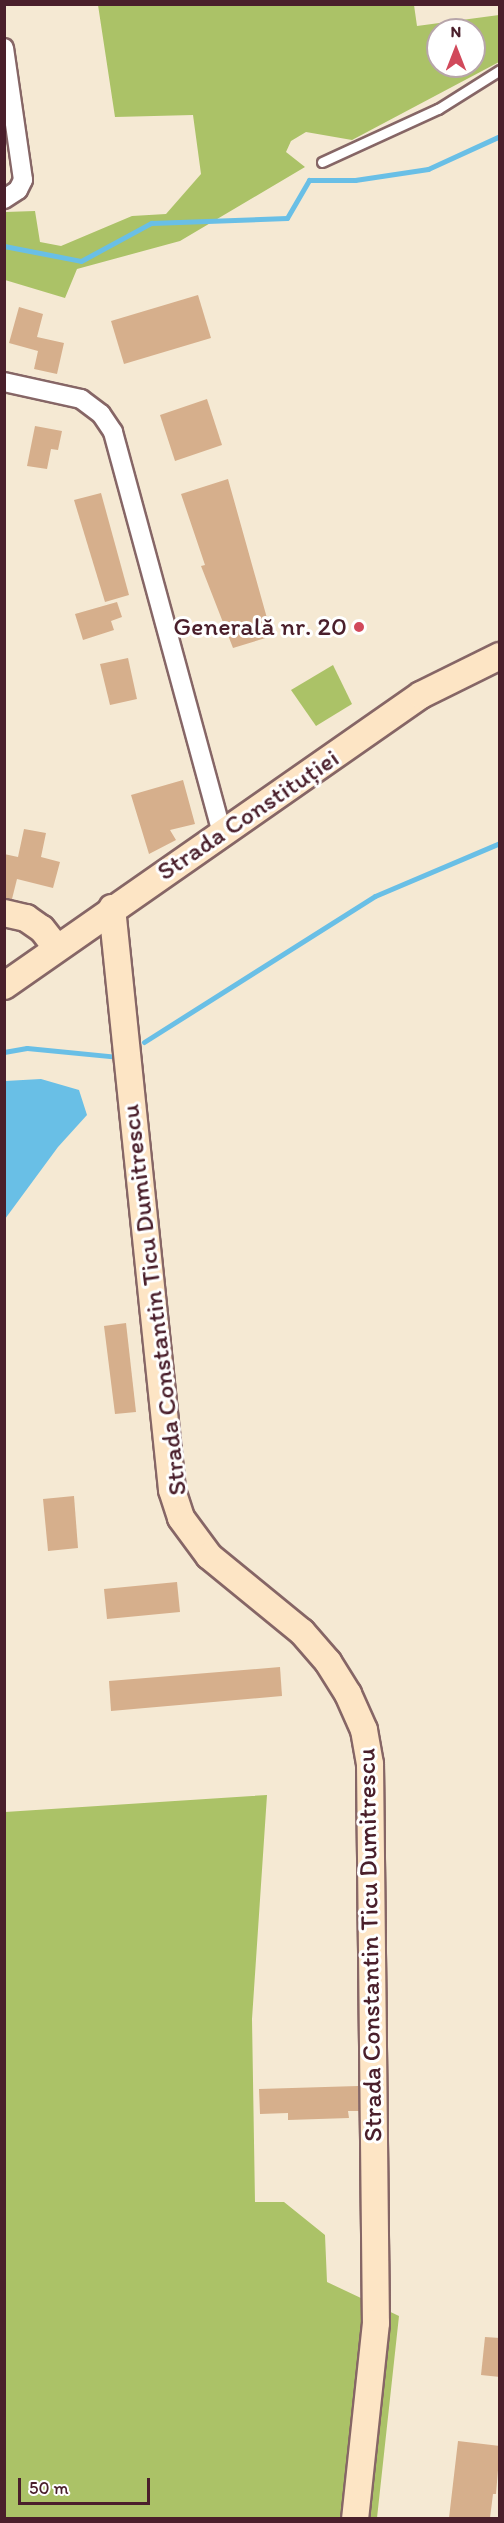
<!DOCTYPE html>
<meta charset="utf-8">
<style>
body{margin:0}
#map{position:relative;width:504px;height:2523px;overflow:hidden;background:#f5e9d3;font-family:Itim,sans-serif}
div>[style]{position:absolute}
.green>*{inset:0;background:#abc267}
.water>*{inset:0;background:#69bfe6}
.stream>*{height:5px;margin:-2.5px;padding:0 2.5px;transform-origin:2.5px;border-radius:2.5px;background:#69bfe6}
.building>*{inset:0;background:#d6af8c}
.roads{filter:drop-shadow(2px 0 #866666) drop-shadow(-2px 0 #866666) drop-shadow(0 2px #866666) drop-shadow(0 -2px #866666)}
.lane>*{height:9px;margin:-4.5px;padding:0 4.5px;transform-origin:4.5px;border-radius:4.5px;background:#fff}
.street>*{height:18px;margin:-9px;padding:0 9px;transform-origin:9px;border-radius:9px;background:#fff}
.secondary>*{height:26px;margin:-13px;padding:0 13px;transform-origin:13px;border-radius:13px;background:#fde5c5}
.dots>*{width:16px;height:16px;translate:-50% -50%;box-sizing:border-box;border:3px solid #fff;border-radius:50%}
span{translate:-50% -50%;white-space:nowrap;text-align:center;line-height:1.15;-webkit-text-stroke:6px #fff;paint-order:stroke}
.poi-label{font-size:26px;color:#4a1f2b}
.right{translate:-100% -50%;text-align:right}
.street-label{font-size:26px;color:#4a1f2b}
.frame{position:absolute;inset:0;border:6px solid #4a1f2b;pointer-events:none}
.north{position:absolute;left:426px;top:18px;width:60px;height:60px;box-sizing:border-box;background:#fff;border:2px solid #b7a5aa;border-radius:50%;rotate:0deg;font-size:16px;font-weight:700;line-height:24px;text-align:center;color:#4a1f2b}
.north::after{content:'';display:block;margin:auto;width:21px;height:27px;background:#d1495b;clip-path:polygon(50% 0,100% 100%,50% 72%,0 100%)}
.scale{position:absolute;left:18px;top:2478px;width:132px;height:27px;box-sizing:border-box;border:3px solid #4a1f2b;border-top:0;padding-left:8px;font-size:18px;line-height:21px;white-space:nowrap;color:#4a1f2b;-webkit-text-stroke:4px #fff;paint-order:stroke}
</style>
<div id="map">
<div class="green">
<div style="clip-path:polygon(evenodd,98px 5px,414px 5px,417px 26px,499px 15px,499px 62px,352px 140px,306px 132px,291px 141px,286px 152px,305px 167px,180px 241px,77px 269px,65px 298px,5px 280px,5px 212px,35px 211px,40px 242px,61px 246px,132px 216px,166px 214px,201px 174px,193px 115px,115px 117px,98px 5px,438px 30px,474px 30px,474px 66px,438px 66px,438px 30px)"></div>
<div style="clip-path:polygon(333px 665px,352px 704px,316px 726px,291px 690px)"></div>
<div style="clip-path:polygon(267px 1795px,252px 2019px,255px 2202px,284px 2202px,325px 2235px,327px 2282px,399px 2316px,377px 2518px,5px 2518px,5px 1812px)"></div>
</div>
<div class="water">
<div style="clip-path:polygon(41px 1079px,79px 1090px,87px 1115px,58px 1147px,5px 1219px,5px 1081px)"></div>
</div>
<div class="stream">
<div style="left:4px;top:246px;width:78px;rotate:11deg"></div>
<div style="left:81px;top:261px;width:80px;rotate:-28.5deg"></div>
<div style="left:151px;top:223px;width:136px;rotate:-2.1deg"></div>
<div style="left:287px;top:218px;width:44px;rotate:-59.9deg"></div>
<div style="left:309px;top:180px;width:46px"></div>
<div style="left:355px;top:180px;width:74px;rotate:-8.6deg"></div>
<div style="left:428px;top:169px;width:79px;rotate:-24.6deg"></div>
<div style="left:144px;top:1042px;width:273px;rotate:-32.3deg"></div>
<div style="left:375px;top:896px;width:136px;rotate:-23deg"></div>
<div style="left:4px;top:1052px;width:23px;rotate:-10deg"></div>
<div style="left:27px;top:1048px;width:91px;rotate:5.6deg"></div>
</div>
<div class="building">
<div style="clip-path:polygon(198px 295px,211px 338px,124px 364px,111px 321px)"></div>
<div style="clip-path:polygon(19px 307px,43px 314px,37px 337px,64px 343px,57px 374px,34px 369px,38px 351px,9px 343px)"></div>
<div style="clip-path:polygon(207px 399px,222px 445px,175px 461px,160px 415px)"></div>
<div style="clip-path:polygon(35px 426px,62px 431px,58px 450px,51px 449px,47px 469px,27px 466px)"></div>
<div style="clip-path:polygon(228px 479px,272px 636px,233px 648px,201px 566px,205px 565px,181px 494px)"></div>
<div style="clip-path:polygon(101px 493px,129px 595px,105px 602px,74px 500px)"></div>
<div style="clip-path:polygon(117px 602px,122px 617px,111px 621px,114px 630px,83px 640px,75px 614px)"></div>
<div style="clip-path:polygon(128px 658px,137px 699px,110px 705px,100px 664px)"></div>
<div style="clip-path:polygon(183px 780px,195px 824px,170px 830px,176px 840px,149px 854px,131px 795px)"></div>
<div style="clip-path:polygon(24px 829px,46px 833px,41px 857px,60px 862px,53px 888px,17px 879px,12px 899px,4px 898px,4px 854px,18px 857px)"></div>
<div style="clip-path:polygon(126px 1323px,136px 1412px,115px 1414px,104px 1326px)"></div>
<div style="clip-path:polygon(74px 1496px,78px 1548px,48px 1551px,43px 1499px)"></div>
<div style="clip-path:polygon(177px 1582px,180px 1612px,107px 1619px,104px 1589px)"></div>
<div style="clip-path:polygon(280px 1667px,282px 1696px,111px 1711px,109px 1681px)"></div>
<div style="clip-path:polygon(358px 2086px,359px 2111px,348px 2111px,349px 2118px,288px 2120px,288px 2113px,260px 2114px,259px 2089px)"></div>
<div style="clip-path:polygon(485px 2337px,500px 2338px,500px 2377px,481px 2375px)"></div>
<div style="clip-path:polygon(458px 2441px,500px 2446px,496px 2494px,493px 2494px,490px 2518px,449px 2518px)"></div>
</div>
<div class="roads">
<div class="lane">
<div style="left:322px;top:162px;width:128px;rotate:-24.6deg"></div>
<div style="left:438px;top:109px;width:73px;rotate:-32.2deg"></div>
</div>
<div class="street">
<div style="left:4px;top:48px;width:133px;rotate:81.8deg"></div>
<div style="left:23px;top:180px;width:11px;rotate:117deg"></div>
<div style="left:18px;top:190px;width:17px;rotate:147deg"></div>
<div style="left:4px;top:382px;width:79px;rotate:12.4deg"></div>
<div style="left:81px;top:399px;width:25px;rotate:37deg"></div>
<div style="left:101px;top:414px;width:22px;rotate:56deg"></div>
<div style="left:113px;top:432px;width:416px;rotate:74.8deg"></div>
</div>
<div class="secondary">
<div style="left:112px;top:908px;width:585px;rotate:84.11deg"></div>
<div style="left:172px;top:1490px;width:29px;rotate:72deg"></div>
<div style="left:181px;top:1518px;width:47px;rotate:53.6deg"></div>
<div style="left:209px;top:1556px;width:120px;rotate:39.3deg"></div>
<div style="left:302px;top:1632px;width:40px;rotate:49deg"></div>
<div style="left:328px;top:1662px;width:38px;rotate:58deg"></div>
<div style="left:348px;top:1694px;width:39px;rotate:66deg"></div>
<div style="left:364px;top:1730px;width:35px;rotate:80deg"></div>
<div style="left:370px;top:1764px;width:559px;rotate:89.39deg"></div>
<div style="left:376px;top:2323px;width:196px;rotate:96.1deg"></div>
<div style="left:4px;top:913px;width:23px;rotate:13deg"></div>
<div style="left:26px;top:918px;width:19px;rotate:35deg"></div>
<div style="left:42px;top:929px;width:23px;rotate:52deg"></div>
<div style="left:4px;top:986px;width:508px;rotate:-34.91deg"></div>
<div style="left:421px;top:695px;width:88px;rotate:-26.3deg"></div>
</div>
</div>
<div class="dots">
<div style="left:359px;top:627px;background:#d1495b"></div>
</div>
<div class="poi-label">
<span class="right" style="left:347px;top:627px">Generală nr. 20</span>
</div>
<div class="street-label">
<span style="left:248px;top:815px;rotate:-34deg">Strada Constituției</span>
<span style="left:154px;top:1300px;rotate:-97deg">Strada Constantin Ticu Dumitrescu</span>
<span style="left:370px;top:1945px;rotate:-91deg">Strada Constantin Ticu Dumitrescu</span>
</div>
<div class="frame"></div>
<div class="north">N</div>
<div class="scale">50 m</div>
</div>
